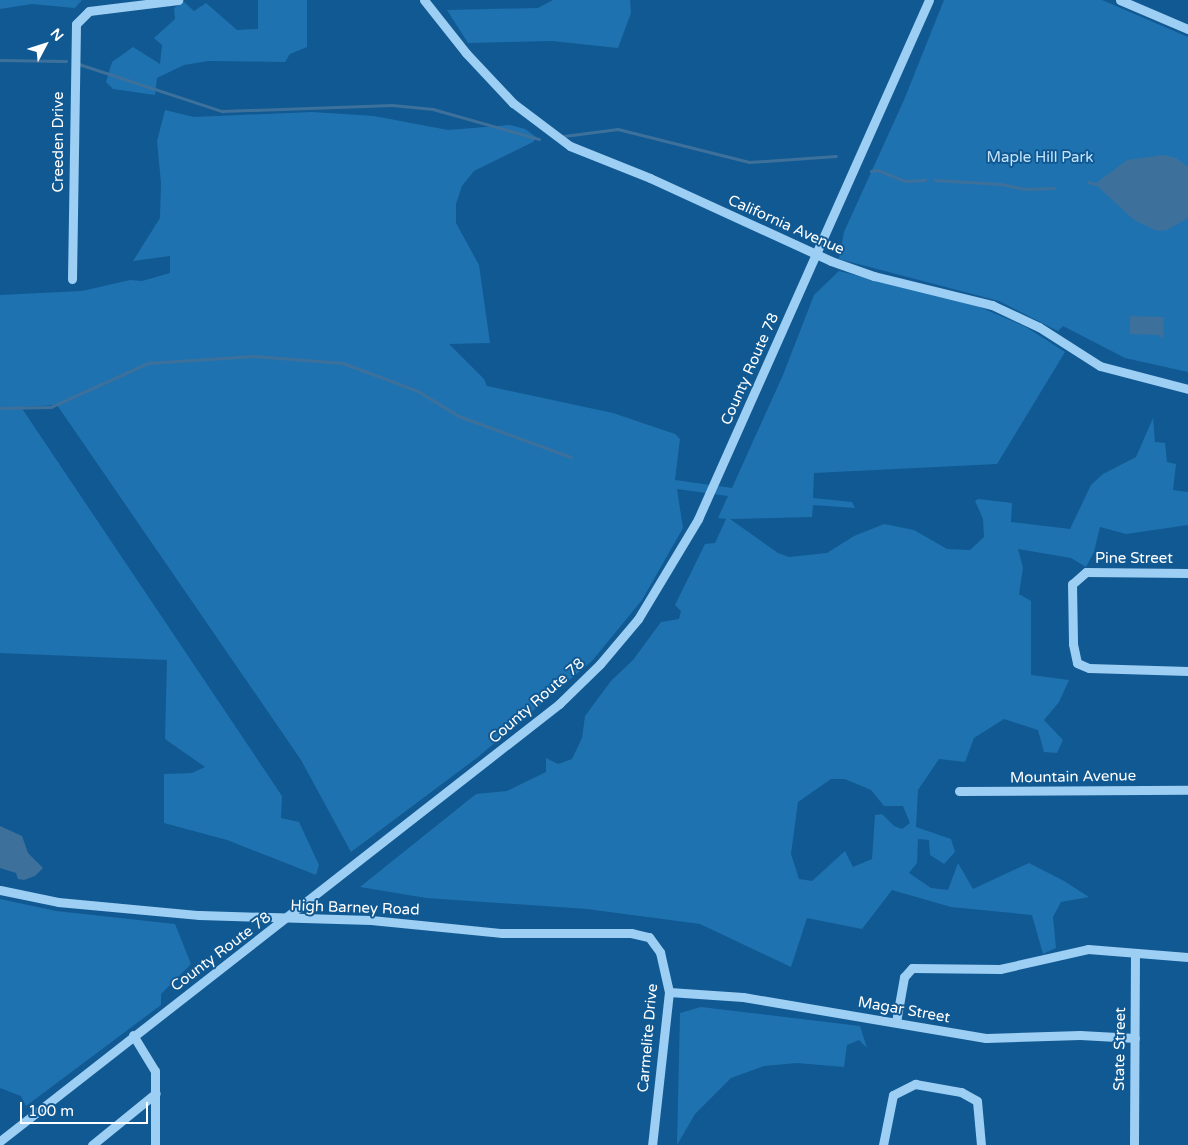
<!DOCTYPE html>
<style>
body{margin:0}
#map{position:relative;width:1188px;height:1145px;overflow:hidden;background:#115992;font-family:"Varela Round",sans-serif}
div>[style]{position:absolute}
.green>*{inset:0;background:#1f72b0}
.water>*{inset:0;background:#3d719b}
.stream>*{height:2.5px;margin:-1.25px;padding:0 1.25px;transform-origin:1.25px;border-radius:1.25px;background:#3d719b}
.minor>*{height:9px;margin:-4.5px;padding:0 4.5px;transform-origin:4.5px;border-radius:4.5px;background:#9dcef3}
span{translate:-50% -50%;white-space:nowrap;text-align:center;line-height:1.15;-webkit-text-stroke:4px #115992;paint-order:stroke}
.street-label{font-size:15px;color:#fff}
.park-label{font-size:15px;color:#c5e5fd}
.north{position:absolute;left:20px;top:20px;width:50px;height:50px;-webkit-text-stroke:4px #115992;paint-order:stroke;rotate:50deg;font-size:14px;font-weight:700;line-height:20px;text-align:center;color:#fff}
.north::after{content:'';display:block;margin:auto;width:18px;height:22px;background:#fff;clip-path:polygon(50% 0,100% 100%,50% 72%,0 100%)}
.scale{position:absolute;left:20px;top:1102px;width:128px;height:22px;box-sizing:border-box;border:2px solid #fff;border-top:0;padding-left:6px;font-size:15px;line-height:18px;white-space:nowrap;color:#fff;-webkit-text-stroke:4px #115992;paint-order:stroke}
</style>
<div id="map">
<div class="green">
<div style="clip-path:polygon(0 0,82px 0,75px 8px,32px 4px,0 9px)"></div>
<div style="clip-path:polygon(258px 0,307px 0,307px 47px,290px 54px,285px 62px,208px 61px,184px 65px,157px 78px,155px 95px,113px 89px,106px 82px,112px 62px,133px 47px,160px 64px,162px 45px,154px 38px,175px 19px,174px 8px,184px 2px,194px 11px,206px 3px,237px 30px,258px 29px)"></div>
<div style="clip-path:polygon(553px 0,630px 0,631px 13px,618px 48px,552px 41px,468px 43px,447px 10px,538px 8px)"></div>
<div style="clip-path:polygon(944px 0,1102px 0,1188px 37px,1188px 372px,1125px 358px,1063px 326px,1058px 331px,999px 301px,839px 259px,844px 232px,904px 100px)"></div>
<div style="clip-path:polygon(evenodd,165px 110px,194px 117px,312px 112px,374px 116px,448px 130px,510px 125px,525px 129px,536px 137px,533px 142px,474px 171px,462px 186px,456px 204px,456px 223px,479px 265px,490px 343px,449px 344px,484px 379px,487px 386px,613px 413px,675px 434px,680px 439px,675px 480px,732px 488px,783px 375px,814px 295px,839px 271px,975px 305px,1026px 327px,1065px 352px,997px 464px,814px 473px,813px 498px,852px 502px,855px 508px,813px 505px,812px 517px,730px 519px,778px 553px,789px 557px,827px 553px,854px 536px,884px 524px,914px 530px,947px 549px,970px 550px,984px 537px,983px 519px,975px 501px,978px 499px,1012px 503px,1011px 522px,1070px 529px,1091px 485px,1103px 474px,1136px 457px,1153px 418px,1155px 442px,1165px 443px,1167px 462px,1176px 464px,1173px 490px,1188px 492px,1188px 525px,1126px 534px,1100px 527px,1094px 552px,1086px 567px,1071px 558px,1018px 549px,1023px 568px,1019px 594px,1031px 601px,1031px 675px,1069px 680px,1059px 702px,1044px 720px,1063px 740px,1057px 753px,1044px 752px,1038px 730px,1004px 719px,974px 738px,965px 762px,939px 759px,918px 790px,916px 827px,951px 839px,955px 852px,944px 864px,930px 855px,929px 840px,918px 839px,917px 863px,909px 873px,931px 888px,948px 890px,958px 863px,973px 889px,1029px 863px,1064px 881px,1089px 897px,1061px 902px,1053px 917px,1056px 948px,1043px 954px,1032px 915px,951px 907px,892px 890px,862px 929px,807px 918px,791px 967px,700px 924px,587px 909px,426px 898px,360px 887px,476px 794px,507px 791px,546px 772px,546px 758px,558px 764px,572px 759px,582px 738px,585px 716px,611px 681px,633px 660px,661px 622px,679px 619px,681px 611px,675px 605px,705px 544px,715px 543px,726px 519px,718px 518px,728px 496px,677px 489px,683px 528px,642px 600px,592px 661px,478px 757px,351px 852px,301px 760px,57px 405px,21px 407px,282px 796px,281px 818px,299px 822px,319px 865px,316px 875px,227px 840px,164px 823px,164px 774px,192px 773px,205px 767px,165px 739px,167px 660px,0 653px,0 295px,82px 291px,130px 280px,142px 281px,170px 273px,170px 256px,133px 261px,160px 218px,161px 183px,157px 141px,165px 110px,831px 779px,845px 779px,871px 790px,884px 806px,903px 806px,910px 823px,902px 829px,894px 826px,882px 814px,875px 815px,872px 859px,853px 867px,845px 851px,812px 881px,799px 879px,791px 854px,798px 802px,831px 779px)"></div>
<div style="clip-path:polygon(0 899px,56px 911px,175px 924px,191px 964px,161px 994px,161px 1005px,26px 1106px,21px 1096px,0 1088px)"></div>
<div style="clip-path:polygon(701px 1007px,860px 1026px,867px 1048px,859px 1040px,847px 1045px,844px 1067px,797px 1063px,764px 1066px,731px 1078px,695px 1114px,677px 1145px,680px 1013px)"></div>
</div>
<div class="water">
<div style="clip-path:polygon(1163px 155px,1176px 158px,1188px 167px,1188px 218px,1167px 230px,1157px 231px,1134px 220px,1095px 184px,1127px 160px)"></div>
<div style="clip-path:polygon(1130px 316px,1164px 317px,1163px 339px,1159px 335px,1130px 334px)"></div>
<div style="clip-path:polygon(0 826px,22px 836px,28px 853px,43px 868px,35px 876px,24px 880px,18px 879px,16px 873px,0 868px)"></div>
</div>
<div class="stream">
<div style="left:0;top:60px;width:66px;rotate:0.9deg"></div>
<div style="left:79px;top:64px;width:151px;rotate:18.2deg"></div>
<div style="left:222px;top:111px;width:170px;rotate:-2deg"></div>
<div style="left:392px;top:105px;width:41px;rotate:5.6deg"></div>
<div style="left:433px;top:109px;width:110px;rotate:15.8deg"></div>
<div style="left:564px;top:136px;width:54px;rotate:-7.4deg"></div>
<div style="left:618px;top:129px;width:135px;rotate:14.1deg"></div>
<div style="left:749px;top:162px;width:87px;rotate:-3.9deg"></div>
<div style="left:871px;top:171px;width:7px;rotate:-8deg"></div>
<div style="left:878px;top:170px;width:29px;rotate:22deg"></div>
<div style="left:905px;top:181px;width:20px;rotate:-3deg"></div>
<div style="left:935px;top:180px;width:66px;rotate:3.5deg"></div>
<div style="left:1001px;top:184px;width:24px;rotate:12deg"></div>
<div style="left:1024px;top:189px;width:30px;rotate:-2deg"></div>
<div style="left:1089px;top:182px;width:6px;rotate:18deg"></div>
<div style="left:0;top:408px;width:51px;rotate:-1.1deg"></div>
<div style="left:51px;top:407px;width:107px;rotate:-24.4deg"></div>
<div style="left:148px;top:363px;width:106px;rotate:-3.8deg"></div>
<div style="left:254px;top:356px;width:89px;rotate:4.5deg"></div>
<div style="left:343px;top:363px;width:80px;rotate:20.5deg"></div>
<div style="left:418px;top:391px;width:48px;rotate:31.4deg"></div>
<div style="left:459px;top:416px;width:119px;rotate:20.1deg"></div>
</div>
<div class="minor">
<div style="left:424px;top:0;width:68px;rotate:51.6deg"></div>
<div style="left:466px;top:53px;width:69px;rotate:46.8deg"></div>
<div style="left:513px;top:103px;width:71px;rotate:37deg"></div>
<div style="left:570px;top:146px;width:86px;rotate:21.8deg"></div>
<div style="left:650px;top:178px;width:199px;rotate:24.6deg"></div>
<div style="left:831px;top:261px;width:46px;rotate:19.2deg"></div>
<div style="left:874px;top:276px;width:122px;rotate:13.8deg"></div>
<div style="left:992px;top:305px;width:52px;rotate:25.1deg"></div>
<div style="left:1039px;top:327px;width:72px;rotate:32.6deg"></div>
<div style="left:1100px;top:366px;width:91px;rotate:14.6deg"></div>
<div style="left:1120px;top:0;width:74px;rotate:23.1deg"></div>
<div style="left:72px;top:279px;width:255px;rotate:-89.1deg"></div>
<div style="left:76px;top:24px;width:18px;rotate:-45deg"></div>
<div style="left:89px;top:11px;width:90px;rotate:-7deg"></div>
<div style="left:1188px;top:573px;width:102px;rotate:-179.4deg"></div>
<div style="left:1086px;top:572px;width:18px;rotate:139deg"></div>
<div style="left:1072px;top:584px;width:60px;rotate:89deg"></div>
<div style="left:1073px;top:644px;width:19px;rotate:78deg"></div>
<div style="left:1077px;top:663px;width:13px;rotate:23deg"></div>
<div style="left:1089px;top:668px;width:99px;rotate:1.7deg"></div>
<div style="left:959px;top:791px;width:229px;rotate:-0.3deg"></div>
<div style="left:0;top:890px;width:59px;rotate:11.7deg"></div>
<div style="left:58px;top:902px;width:142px;rotate:5.3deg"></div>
<div style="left:199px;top:915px;width:172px;rotate:1.7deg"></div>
<div style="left:371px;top:920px;width:132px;rotate:5.7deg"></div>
<div style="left:502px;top:933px;width:129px"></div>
<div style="left:631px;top:933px;width:18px;rotate:13deg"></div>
<div style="left:649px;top:937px;width:19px;rotate:54deg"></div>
<div style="left:660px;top:952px;width:41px;rotate:77.3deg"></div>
<div style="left:669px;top:992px;width:154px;rotate:96.3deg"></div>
<div style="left:669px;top:992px;width:74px;rotate:3.9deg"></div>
<div style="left:743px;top:997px;width:246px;rotate:9.6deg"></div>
<div style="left:986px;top:1038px;width:94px;rotate:-1.8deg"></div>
<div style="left:1080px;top:1035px;width:55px;rotate:3.1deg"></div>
<div style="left:896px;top:1022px;width:46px;rotate:-79.9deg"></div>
<div style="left:904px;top:977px;width:12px;rotate:-48deg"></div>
<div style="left:912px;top:968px;width:88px;rotate:0.7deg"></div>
<div style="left:1000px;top:969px;width:90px;rotate:-12.8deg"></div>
<div style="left:1088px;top:949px;width:100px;rotate:4.6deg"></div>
<div style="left:133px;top:1035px;width:42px;rotate:58.6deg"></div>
<div style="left:155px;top:1071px;width:74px;rotate:90deg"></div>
<div style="left:0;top:1141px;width:710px;rotate:-38.02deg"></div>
<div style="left:559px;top:704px;width:57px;rotate:-44.3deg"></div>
<div style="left:600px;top:664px;width:59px;rotate:-49.8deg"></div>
<div style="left:638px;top:619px;width:117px;rotate:-59deg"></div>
<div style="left:698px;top:519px;width:568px;rotate:-66.01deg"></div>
<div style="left:92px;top:1145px;width:82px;rotate:-39.1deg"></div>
<div style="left:883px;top:1145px;width:51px;rotate:-78.7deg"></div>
<div style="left:893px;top:1095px;width:25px;rotate:-27deg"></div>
<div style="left:915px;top:1084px;width:47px;rotate:9.9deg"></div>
<div style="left:961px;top:1092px;width:18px;rotate:29deg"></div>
<div style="left:977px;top:1101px;width:44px;rotate:84.8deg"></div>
<div style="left:1134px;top:1145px;width:191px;rotate:-89.7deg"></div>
</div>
<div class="street-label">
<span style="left:59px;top:142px;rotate:-90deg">Creeden Drive</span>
<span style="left:786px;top:225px;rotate:24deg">California Avenue</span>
<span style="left:750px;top:369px;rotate:-66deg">County Route 78</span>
<span style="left:1134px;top:559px">Pine Street</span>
<span style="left:537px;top:701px;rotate:-41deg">County Route 78</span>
<span style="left:1073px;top:777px;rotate:-1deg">Mountain Avenue</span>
<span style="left:355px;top:908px;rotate:2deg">High Barney Road</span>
<span style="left:221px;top:952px;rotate:-37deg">County Route 78</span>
<span style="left:904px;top:1010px;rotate:10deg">Magar Street</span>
<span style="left:648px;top:1038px;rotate:-85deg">Carmelite Drive</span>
<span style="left:1120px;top:1049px;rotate:-89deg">State Street</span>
</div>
<div class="park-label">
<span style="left:1040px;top:158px">Maple Hill Park</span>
</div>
<div class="north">N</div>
<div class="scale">100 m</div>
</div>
